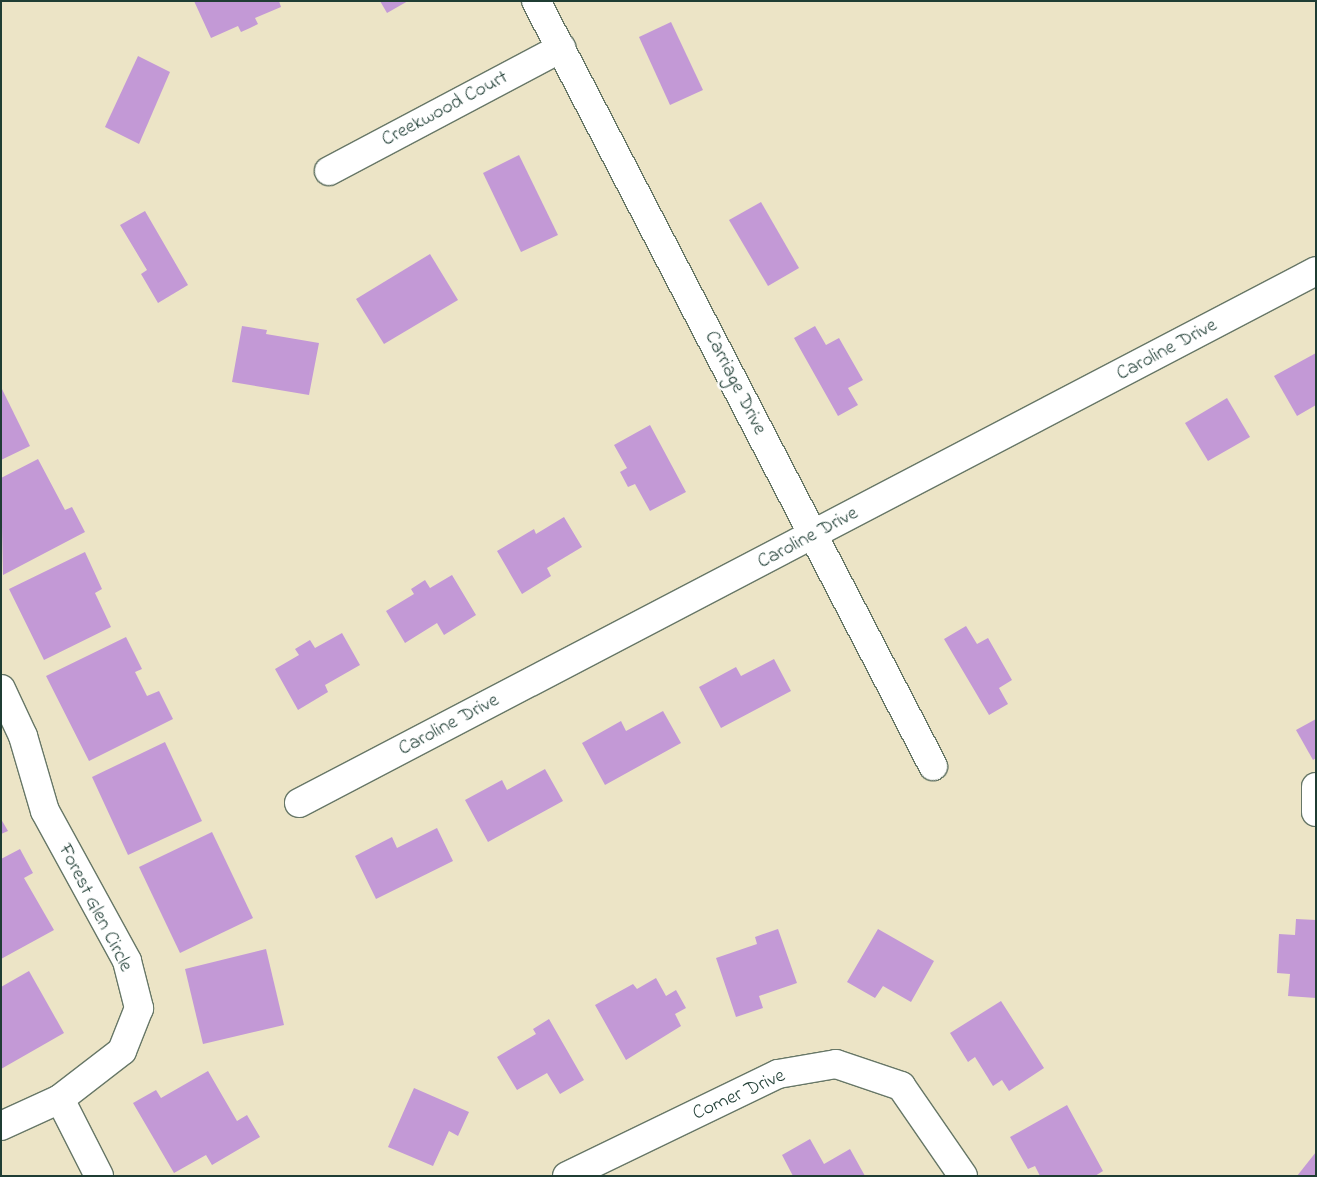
<!DOCTYPE html>
<style>
body{margin:0}
#map{position:relative;width:1317px;height:1177px;overflow:hidden;background:#ece4c6;font-family:"Indie Flower",sans-serif}
div>[style]{position:absolute}
.building>*{inset:0;background:#c399d6}
.roads{filter:drop-shadow(1px 0 #677767) drop-shadow(-1px 0 #677767) drop-shadow(0 1px #677767) drop-shadow(0 -1px #677767)}
.minor>*{height:28px;margin:-14px;padding:0 14px;transform-origin:14px;border-radius:14px;background:#fff}
span{translate:-50% -50%;white-space:nowrap;text-align:center;line-height:1.15;-webkit-text-stroke:5px #fff;paint-order:stroke}
.street-label{font-size:20px;color:#1f3d34}
.frame{position:absolute;inset:0;border:2px solid #1f3d34;pointer-events:none}
</style>
<div id="map">
<div class="building">
<div style="clip-path:polygon(194px 1px,279px 1px,281px 7px,255px 18px,258px 24px,250px 28px,241px 32px,238px 26px,211px 38px)"></div>
<div style="clip-path:polygon(380px 1px,408px 1px,387px 13px)"></div>
<div style="clip-path:polygon(671px 22px,703px 90px,670px 105px,639px 37px)"></div>
<div style="clip-path:polygon(138px 56px,170px 72px,139px 144px,105px 127px)"></div>
<div style="clip-path:polygon(519px 155px,558px 235px,521px 252px,483px 173px)"></div>
<div style="clip-path:polygon(761px 202px,799px 268px,768px 286px,729px 220px)"></div>
<div style="clip-path:polygon(145px 211px,188px 285px,158px 303px,141px 274px,147px 270px,120px 225px)"></div>
<div style="clip-path:polygon(430px 254px,458px 300px,384px 344px,356px 299px)"></div>
<div style="clip-path:polygon(242px 326px,267px 330px,266px 334px,319px 343px,309px 395px,232px 382px)"></div>
<div style="clip-path:polygon(815px 326px,826px 345px,839px 338px,863px 380px,848px 388px,858px 405px,838px 416px,794px 338px)"></div>
<div style="clip-path:polygon(1316px 353px,1316px 405px,1297px 416px,1274px 376px)"></div>
<div style="clip-path:polygon(1px 387px,30px 446px,1px 460px)"></div>
<div style="clip-path:polygon(1227px 398px,1250px 437px,1208px 461px,1185px 423px)"></div>
<div style="clip-path:polygon(650px 425px,686px 492px,650px 511px,635px 484px,628px 487px,620px 472px,627px 468px,614px 445px)"></div>
<div style="clip-path:polygon(38px 459px,65px 510px,72px 507px,85px 532px,3px 575px,1px 478px)"></div>
<div style="clip-path:polygon(564px 517px,582px 547px,547px 568px,551px 576px,522px 594px,497px 551px,534px 529px,536px 534px)"></div>
<div style="clip-path:polygon(85px 552px,102px 589px,95px 593px,111px 627px,44px 660px,9px 589px)"></div>
<div style="clip-path:polygon(452px 575px,476px 615px,444px 635px,437px 623px,405px 643px,386px 611px,414px 594px,411px 589px,425px 580px,430px 588px)"></div>
<div style="clip-path:polygon(966px 626px,977px 644px,988px 638px,1012px 680px,999px 688px,1008px 704px,989px 715px,944px 639px)"></div>
<div style="clip-path:polygon(342px 633px,360px 665px,325px 685px,328px 692px,298px 710px,275px 669px,299px 655px,295px 649px,310px 640px,315px 648px)"></div>
<div style="clip-path:polygon(126px 637px,142px 669px,135px 672px,147px 696px,159px 691px,173px 719px,89px 761px,46px 676px)"></div>
<div style="clip-path:polygon(774px 659px,791px 691px,721px 728px,699px 687px,736px 667px,741px 676px)"></div>
<div style="clip-path:polygon(663px 711px,681px 743px,605px 785px,582px 743px,621px 721px,626px 731px)"></div>
<div style="clip-path:polygon(1316px 719px,1316px 758px,1313px 760px,1296px 730px)"></div>
<div style="clip-path:polygon(165px 742px,202px 821px,128px 855px,92px 777px)"></div>
<div style="clip-path:polygon(545px 769px,563px 801px,488px 842px,465px 800px,502px 780px,507px 790px)"></div>
<div style="clip-path:polygon(1px 819px,8px 831px,1px 834px)"></div>
<div style="clip-path:polygon(437px 828px,453px 861px,376px 899px,355px 856px,392px 837px,397px 848px)"></div>
<div style="clip-path:polygon(212px 832px,253px 918px,180px 953px,139px 867px)"></div>
<div style="clip-path:polygon(20px 849px,33px 873px,24px 878px,54px 930px,1px 959px,1px 859px)"></div>
<div style="clip-path:polygon(1296px 919px,1316px 920px,1316px 998px,1288px 996px,1290px 974px,1277px 973px,1279px 934px,1295px 935px)"></div>
<div style="clip-path:polygon(778px 929px,797px 983px,759px 996px,763px 1008px,736px 1017px,716px 958px,757px 944px,755px 937px)"></div>
<div style="clip-path:polygon(878px 929px,934px 961px,911px 1002px,883px 986px,875px 998px,847px 982px)"></div>
<div style="clip-path:polygon(266px 949px,284px 1025px,203px 1044px,185px 969px)"></div>
<div style="clip-path:polygon(29px 971px,64px 1033px,1px 1069px,1px 987px)"></div>
<div style="clip-path:polygon(656px 978px,666px 996px,676px 990px,686px 1008px,675px 1014px,681px 1026px,626px 1060px,595px 1005px,633px 984px,637px 989px)"></div>
<div style="clip-path:polygon(1001px 1001px,1044px 1068px,1009px 1091px,1002px 1080px,993px 1086px,975px 1057px,968px 1062px,950px 1033px)"></div>
<div style="clip-path:polygon(549px 1019px,584px 1080px,560px 1094px,547px 1073px,517px 1090px,497px 1057px,536px 1034px,533px 1029px)"></div>
<div style="clip-path:polygon(208px 1071px,237px 1121px,247px 1115px,260px 1137px,212px 1165px,206px 1155px,174px 1173px,133px 1103px,156px 1090px,161px 1098px)"></div>
<div style="clip-path:polygon(414px 1088px,469px 1112px,458px 1136px,449px 1131px,433px 1166px,388px 1147px)"></div>
<div style="clip-path:polygon(1067px 1105px,1103px 1171px,1095px 1176px,1040px 1176px,1035px 1166px,1028px 1169px,1010px 1137px)"></div>
<div style="clip-path:polygon(810px 1139px,824px 1164px,850px 1149px,865px 1176px,793px 1176px,782px 1155px)"></div>
<div style="clip-path:polygon(1316px 1152px,1316px 1176px,1297px 1176px)"></div>
</div>
<div class="roads">
<div class="minor">
<div style="left:536px;top:1px;width:862px;rotate:62.57deg"></div>
<div style="left:329px;top:171px;width:263px;rotate:-27.9deg"></div>
<div style="left:1px;top:689px;width:52px;rotate:64.9deg"></div>
<div style="left:23px;top:736px;width:78px;rotate:73.7deg"></div>
<div style="left:45px;top:811px;width:171px;rotate:61.3deg"></div>
<div style="left:127px;top:961px;width:49px;rotate:75.7deg"></div>
<div style="left:139px;top:1008px;width:46px;rotate:111.6deg"></div>
<div style="left:122px;top:1051px;width:78px;rotate:142.3deg"></div>
<div style="left:60px;top:1099px;width:65px;rotate:155.4deg"></div>
<div style="left:1316px;top:787px;width:25px;rotate:90deg"></div>
<div style="left:299px;top:803px;width:1148px;rotate:-27.61deg"></div>
<div style="left:60px;top:1099px;width:86px;rotate:63.1deg"></div>
<div style="left:567px;top:1176px;width:234px;rotate:-25.8deg"></div>
<div style="left:778px;top:1074px;width:59px;rotate:-9.8deg"></div>
<div style="left:836px;top:1064px;width:69px;rotate:18.7deg"></div>
<div style="left:901px;top:1086px;width:109px;rotate:55.4deg"></div>
</div>
</div>
<div class="street-label">
<span style="left:445px;top:109px;rotate:-28deg">Creekwood Court</span>
<span style="left:1167px;top:350px;rotate:-28deg">Caroline Drive</span>
<span style="left:735px;top:383px;rotate:63deg">Carriage Drive</span>
<span style="left:808px;top:538px;rotate:-28deg">Caroline Drive</span>
<span style="left:449px;top:725px;rotate:-28deg">Caroline Drive</span>
<span style="left:95px;top:908px;rotate:63deg">Forest Glen Circle</span>
<span style="left:739px;top:1095px;rotate:-24deg">Comer Drive</span>
</div>
<div class="frame"></div>
</div>
